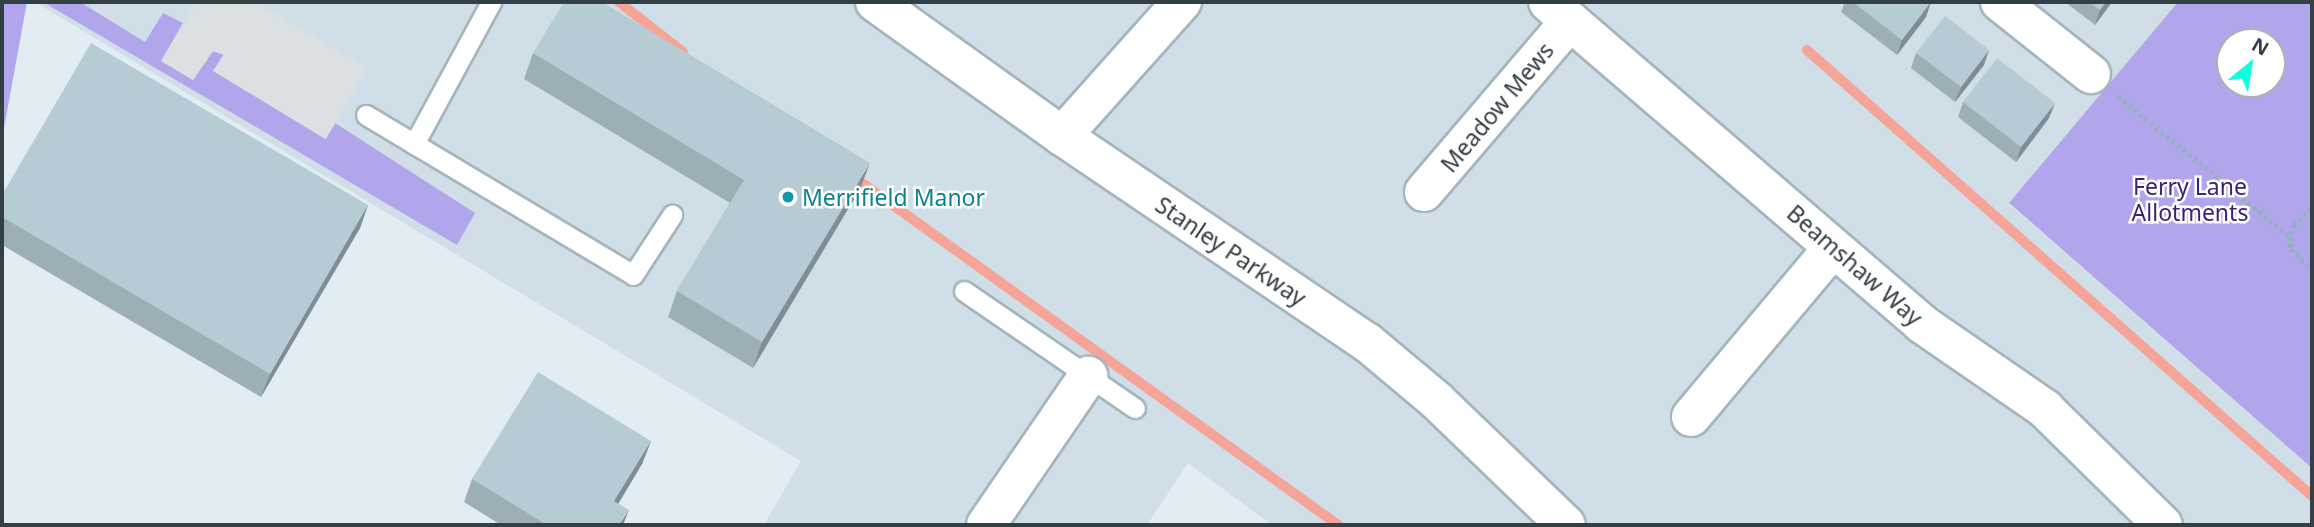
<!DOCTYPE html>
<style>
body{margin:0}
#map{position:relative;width:2314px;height:527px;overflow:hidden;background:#e2ecf3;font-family:"Noto Sans",sans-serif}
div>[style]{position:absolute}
.residential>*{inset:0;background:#cfdee7}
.green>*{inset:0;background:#b1a6eb}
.parking>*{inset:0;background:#dbe0e2}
.stream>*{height:10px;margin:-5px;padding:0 5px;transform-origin:5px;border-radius:5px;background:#f6a398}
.path>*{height:4.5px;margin-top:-2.25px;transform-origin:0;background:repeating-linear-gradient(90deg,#94b1c2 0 3.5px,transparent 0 7px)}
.roads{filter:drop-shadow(2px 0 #a4b5be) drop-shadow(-2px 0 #a4b5be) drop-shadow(0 2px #a4b5be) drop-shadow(0 -2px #a4b5be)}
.lane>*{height:19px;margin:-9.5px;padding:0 9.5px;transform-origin:9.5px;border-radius:9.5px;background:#fff}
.street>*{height:38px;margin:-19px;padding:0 19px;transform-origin:19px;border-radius:19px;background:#fff}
.wall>*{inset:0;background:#9dafb6}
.shaded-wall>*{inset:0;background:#7f8e94}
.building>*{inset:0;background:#b6cbd4}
.dots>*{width:19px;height:19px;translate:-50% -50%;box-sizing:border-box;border:4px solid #fff;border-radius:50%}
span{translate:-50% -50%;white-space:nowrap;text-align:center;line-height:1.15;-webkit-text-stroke:5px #fff;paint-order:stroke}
.street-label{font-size:23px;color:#323f44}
.park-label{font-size:23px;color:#3f217a}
.culture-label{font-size:23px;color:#0d838f}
.left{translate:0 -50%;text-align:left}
.frame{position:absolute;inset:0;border:4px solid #323f44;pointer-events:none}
.north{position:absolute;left:2216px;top:28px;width:70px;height:70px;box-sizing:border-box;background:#fff;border:2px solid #adb2b4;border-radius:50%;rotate:30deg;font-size:19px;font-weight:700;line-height:28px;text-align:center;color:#323f44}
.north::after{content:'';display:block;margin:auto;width:24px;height:32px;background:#0dffdd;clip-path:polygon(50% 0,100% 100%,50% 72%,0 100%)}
</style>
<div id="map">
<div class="residential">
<div style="clip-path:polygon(35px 2px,2178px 2px,2009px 204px,2312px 468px,2312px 525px,1272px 525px,1188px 463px,1147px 525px,764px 525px,801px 461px)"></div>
</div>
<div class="green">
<div style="clip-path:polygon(2px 2px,27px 2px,2px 139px)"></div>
<div style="clip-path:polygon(43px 2px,80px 2px,145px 42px,163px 13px,183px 23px,161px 61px,193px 80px,213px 51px,224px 55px,214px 71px,325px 139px,335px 123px,475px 213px,457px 245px)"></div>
<div style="clip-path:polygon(evenodd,2178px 2px,2312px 2px,2312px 468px,2009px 203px,2178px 2px,2230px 42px,2272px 42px,2272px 84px,2230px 84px,2230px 42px)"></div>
</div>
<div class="parking">
<div style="clip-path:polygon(196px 2px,256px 2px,367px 68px,326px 139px,213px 71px,224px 54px,213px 51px,193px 80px,161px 61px)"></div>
</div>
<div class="stream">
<div style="left:619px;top:2px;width:81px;rotate:38deg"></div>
<div style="left:1807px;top:50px;width:674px;rotate:41.45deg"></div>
<div style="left:851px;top:175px;width:600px;rotate:35.7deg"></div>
</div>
<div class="path">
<div style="left:2118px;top:96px;width:222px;rotate:39.3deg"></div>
<div style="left:2312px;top:209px;width:24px;rotate:138deg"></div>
<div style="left:2294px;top:225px;width:13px;rotate:108deg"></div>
<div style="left:2290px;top:237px;width:12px;rotate:85deg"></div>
<div style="left:2291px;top:249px;width:29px;rotate:44deg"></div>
</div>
<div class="roads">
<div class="lane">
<div style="left:366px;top:115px;width:311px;rotate:30.9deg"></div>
<div style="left:633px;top:275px;width:72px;rotate:-57deg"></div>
<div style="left:414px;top:144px;width:162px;rotate:-61.5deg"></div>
<div style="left:964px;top:291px;width:207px;rotate:34.4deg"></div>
</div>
<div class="street">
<div style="left:875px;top:2px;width:230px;rotate:35.6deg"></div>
<div style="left:1062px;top:136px;width:369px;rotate:34.1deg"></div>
<div style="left:1368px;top:343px;width:89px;rotate:40deg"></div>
<div style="left:1436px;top:400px;width:180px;rotate:43.9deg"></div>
<div style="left:1548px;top:2px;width:494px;rotate:40.7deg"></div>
<div style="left:1922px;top:324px;width:150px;rotate:34.6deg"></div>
<div style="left:2045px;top:409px;width:165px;rotate:44.5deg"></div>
<div style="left:2000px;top:2px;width:116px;rotate:38.4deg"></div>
<div style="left:1062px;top:136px;width:180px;rotate:-48.2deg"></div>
<div style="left:1424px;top:192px;width:225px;rotate:-49.5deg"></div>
<div style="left:1691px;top:417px;width:221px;rotate:-50deg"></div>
<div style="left:986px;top:525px;width:181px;rotate:-55.6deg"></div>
</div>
</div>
<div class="wall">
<div style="clip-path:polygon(1845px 2px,1931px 2px,1926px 17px,1897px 55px,1841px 12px)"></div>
<div style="clip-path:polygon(2065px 2px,2112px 2px,2095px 25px)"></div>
<div style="clip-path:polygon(533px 53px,860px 189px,753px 368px,668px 317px,677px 291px,730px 203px,524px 79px)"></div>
<div style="clip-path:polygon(1916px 53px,1984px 65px,1955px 102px,1911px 68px)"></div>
<div style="clip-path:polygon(1963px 102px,2049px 118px,2016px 162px,1958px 117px)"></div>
<div style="clip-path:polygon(2px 195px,368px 205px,360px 228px,261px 397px,2px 245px)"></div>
<div style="clip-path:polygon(651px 441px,642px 464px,618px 504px,623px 525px,501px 525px,464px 502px,472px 479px)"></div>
</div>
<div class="shaded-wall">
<div style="clip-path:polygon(1931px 2px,1926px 17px,1897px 55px,1902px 40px)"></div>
<div style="clip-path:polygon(2106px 2px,2112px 2px,2095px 25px,2100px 10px)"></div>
<div style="clip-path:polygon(1989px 50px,1984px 65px,1955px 102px,1961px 87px)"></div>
<div style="clip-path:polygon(2055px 103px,2049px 118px,2016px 162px,2021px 147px)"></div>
<div style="clip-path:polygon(870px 163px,860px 189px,753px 368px,762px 342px)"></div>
<div style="clip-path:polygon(368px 205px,360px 228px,261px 397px,270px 374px)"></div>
<div style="clip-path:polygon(651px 441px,642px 464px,606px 524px,614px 501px)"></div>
<div style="clip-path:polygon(629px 510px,623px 525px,619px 525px)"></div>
</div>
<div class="building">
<div style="clip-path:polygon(564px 2px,602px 2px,870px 163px,762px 342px,677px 291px,744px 180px,533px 53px)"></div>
<div style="clip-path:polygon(1853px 2px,1931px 2px,1902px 40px)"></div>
<div style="clip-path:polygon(2089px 2px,2106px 2px,2100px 10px)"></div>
<div style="clip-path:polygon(1945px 16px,1989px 50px,1961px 87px,1916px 53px)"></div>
<div style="clip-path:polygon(91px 43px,368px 205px,270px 374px,2px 217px,2px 195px)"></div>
<div style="clip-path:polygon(1997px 58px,2055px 103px,2021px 147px,1963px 102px)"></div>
<div style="clip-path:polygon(538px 372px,651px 441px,614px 501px,629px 510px,619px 525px,547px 525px,472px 479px)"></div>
</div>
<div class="dots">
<div style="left:788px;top:197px;background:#0f9aa8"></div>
</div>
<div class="street-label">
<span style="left:1497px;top:107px;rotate:-50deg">Meadow Mews</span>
<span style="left:1231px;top:251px;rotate:34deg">Stanley Parkway</span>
<span style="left:1855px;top:265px;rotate:41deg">Beamshaw Way</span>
</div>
<div class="park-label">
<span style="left:2190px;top:199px">Ferry Lane<br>Allotments</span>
</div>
<div class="culture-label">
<span class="left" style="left:802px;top:197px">Merrifield Manor</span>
</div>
<div class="frame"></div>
<div class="north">N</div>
</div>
